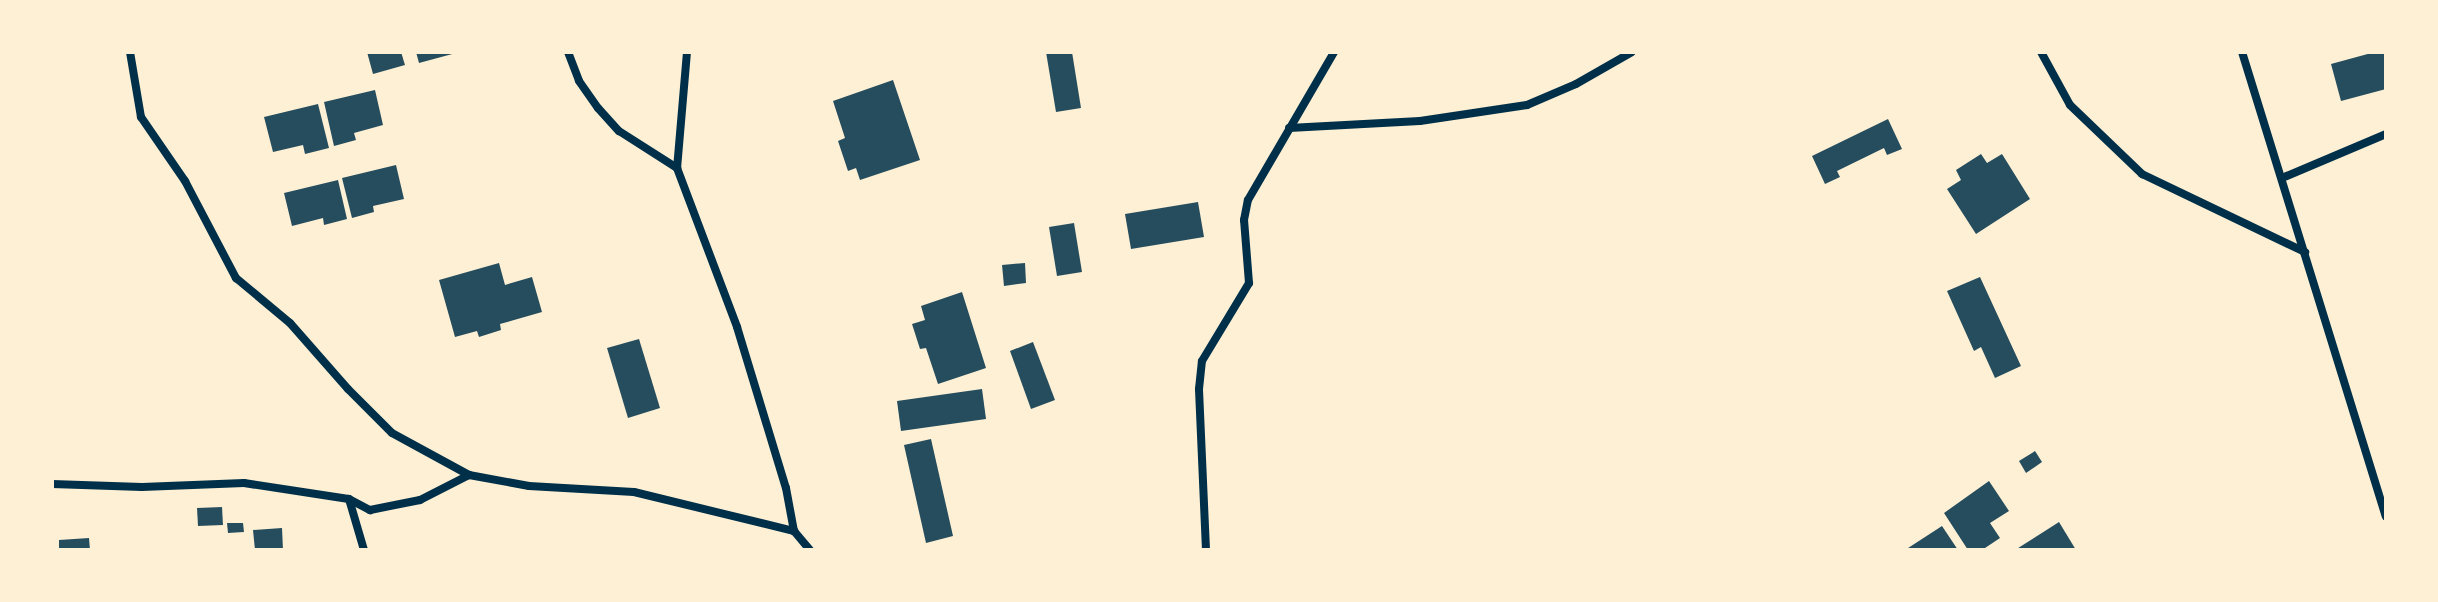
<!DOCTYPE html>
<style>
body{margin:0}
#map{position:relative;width:2438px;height:602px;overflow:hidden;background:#fdf0d5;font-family:"PT Sans",sans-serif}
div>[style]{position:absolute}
.building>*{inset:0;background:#264d5e}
.minor>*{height:8px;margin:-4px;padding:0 4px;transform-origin:4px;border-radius:4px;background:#003049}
span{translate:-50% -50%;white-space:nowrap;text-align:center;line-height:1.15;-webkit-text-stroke:8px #fdf0d5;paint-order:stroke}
.frame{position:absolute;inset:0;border:54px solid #fdf0d5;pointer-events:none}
</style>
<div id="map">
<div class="building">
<div style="clip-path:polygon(367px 52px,401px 52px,405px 65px,373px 74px)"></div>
<div style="clip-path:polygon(416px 52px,456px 52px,456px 53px,419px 63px)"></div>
<div style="clip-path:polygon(1046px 52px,1072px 52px,1081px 108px,1056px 112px)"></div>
<div style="clip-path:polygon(2375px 52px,2386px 52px,2386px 89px,2341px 101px,2331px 64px)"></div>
<div style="clip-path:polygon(893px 80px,920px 160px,860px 180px,856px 168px,848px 171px,838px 141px,845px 138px,833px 101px)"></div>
<div style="clip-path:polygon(375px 90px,383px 125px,354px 133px,356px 140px,334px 146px,324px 102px)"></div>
<div style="clip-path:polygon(318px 104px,329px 148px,305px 154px,303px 145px,273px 152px,264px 117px)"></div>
<div style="clip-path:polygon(1888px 119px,1902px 149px,1887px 155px,1884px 148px,1837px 171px,1840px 177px,1825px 184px,1812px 156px)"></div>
<div style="clip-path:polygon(1981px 154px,1987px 163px,2002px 154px,2030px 199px,1976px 234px,1947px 189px,1961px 180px,1956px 170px)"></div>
<div style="clip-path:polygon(396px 165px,404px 199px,373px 206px,374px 212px,352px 218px,342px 178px)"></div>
<div style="clip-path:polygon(338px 180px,347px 219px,324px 225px,323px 218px,292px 226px,284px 193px)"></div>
<div style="clip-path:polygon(1198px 202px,1204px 237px,1131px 249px,1125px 214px)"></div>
<div style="clip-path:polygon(1074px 223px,1082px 272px,1057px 276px,1049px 227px)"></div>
<div style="clip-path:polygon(499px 263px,505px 285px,532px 277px,542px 312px,500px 324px,501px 330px,479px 337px,477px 331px,455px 337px,439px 280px)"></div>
<div style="clip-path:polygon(1025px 263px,1026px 283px,1004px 286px,1002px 265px)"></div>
<div style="clip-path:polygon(1980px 277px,2021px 366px,1995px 378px,1981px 347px,1974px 351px,1947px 291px)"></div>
<div style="clip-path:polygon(962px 292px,986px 368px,938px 384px,926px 348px,920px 349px,912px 324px,925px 320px,921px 306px)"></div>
<div style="clip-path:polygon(639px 339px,660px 408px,628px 418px,607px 348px)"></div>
<div style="clip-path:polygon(1033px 342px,1055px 400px,1031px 409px,1010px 351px)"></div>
<div style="clip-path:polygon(982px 389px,986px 419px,901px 431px,897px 401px)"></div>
<div style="clip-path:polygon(931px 439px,953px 536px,926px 543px,904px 445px)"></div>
<div style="clip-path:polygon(2035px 451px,2042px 462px,2026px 473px,2019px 461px)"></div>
<div style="clip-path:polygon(1989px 481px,2009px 511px,1990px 523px,2000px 538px,1982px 550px,1968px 550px,1944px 513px)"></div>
<div style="clip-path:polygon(222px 507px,223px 525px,198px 526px,197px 508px)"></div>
<div style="clip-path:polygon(2059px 522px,2076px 550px,2015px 550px)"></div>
<div style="clip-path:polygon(227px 523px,243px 523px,244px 532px,228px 533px)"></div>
<div style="clip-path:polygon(1942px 526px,1958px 550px,1905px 550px)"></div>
<div style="clip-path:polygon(282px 528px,283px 550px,255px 550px,253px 530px)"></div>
<div style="clip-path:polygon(89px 538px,90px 550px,59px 550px,59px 540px)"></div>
</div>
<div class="minor">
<div style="left:130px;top:52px;width:66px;rotate:80.4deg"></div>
<div style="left:141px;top:117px;width:78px;rotate:55.5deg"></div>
<div style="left:185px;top:181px;width:110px;rotate:62.3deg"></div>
<div style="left:236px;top:278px;width:70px;rotate:39.8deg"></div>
<div style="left:290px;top:323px;width:88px;rotate:48.7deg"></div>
<div style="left:348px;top:389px;width:62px;rotate:45deg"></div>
<div style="left:392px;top:433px;width:88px;rotate:28.6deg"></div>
<div style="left:568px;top:52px;width:31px;rotate:69deg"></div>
<div style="left:579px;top:81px;width:33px;rotate:55deg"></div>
<div style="left:598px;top:108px;width:31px;rotate:48deg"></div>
<div style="left:619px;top:131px;width:69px;rotate:32.5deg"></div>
<div style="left:687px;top:52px;width:116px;rotate:94.9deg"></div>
<div style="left:677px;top:168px;width:170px;rotate:69.3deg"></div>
<div style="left:737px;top:327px;width:168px;rotate:73.1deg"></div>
<div style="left:786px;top:488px;width:44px;rotate:79.5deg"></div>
<div style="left:794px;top:531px;width:25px;rotate:50deg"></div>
<div style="left:2041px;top:52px;width:60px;rotate:61.3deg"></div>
<div style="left:2070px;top:105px;width:100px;rotate:43.8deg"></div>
<div style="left:2142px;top:174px;width:181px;rotate:25.6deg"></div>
<div style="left:2242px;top:52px;width:486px;rotate:72.8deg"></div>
<div style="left:1289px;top:128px;width:131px;rotate:-3.1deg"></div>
<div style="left:1420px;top:121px;width:108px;rotate:-8.5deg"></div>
<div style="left:1527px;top:105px;width:53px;rotate:-23.2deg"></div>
<div style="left:1576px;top:84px;width:64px;rotate:-29.7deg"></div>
<div style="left:2282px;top:178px;width:113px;rotate:-22.9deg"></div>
<div style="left:52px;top:484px;width:90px;rotate:1.9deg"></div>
<div style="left:142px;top:487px;width:102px;rotate:-2.2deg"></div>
<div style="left:244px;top:483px;width:106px;rotate:8.7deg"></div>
<div style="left:349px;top:499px;width:24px;rotate:28deg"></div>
<div style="left:370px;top:510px;width:51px;rotate:-11.3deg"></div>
<div style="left:420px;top:500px;width:55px;rotate:-27deg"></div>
<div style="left:469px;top:475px;width:61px;rotate:10.4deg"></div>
<div style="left:529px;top:486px;width:105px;rotate:3.3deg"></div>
<div style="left:634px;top:492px;width:165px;rotate:13.7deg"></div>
<div style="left:349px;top:499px;width:53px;rotate:73.6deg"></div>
<div style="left:1206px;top:550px;width:161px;rotate:-92.5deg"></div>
<div style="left:1199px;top:389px;width:28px;rotate:-84deg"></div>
<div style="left:1202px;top:361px;width:91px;rotate:-58.9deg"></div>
<div style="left:1249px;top:283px;width:63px;rotate:-94.5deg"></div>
<div style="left:1244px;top:220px;width:20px;rotate:-79deg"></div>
<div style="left:1248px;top:200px;width:171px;rotate:-59.8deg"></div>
</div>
<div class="frame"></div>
</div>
